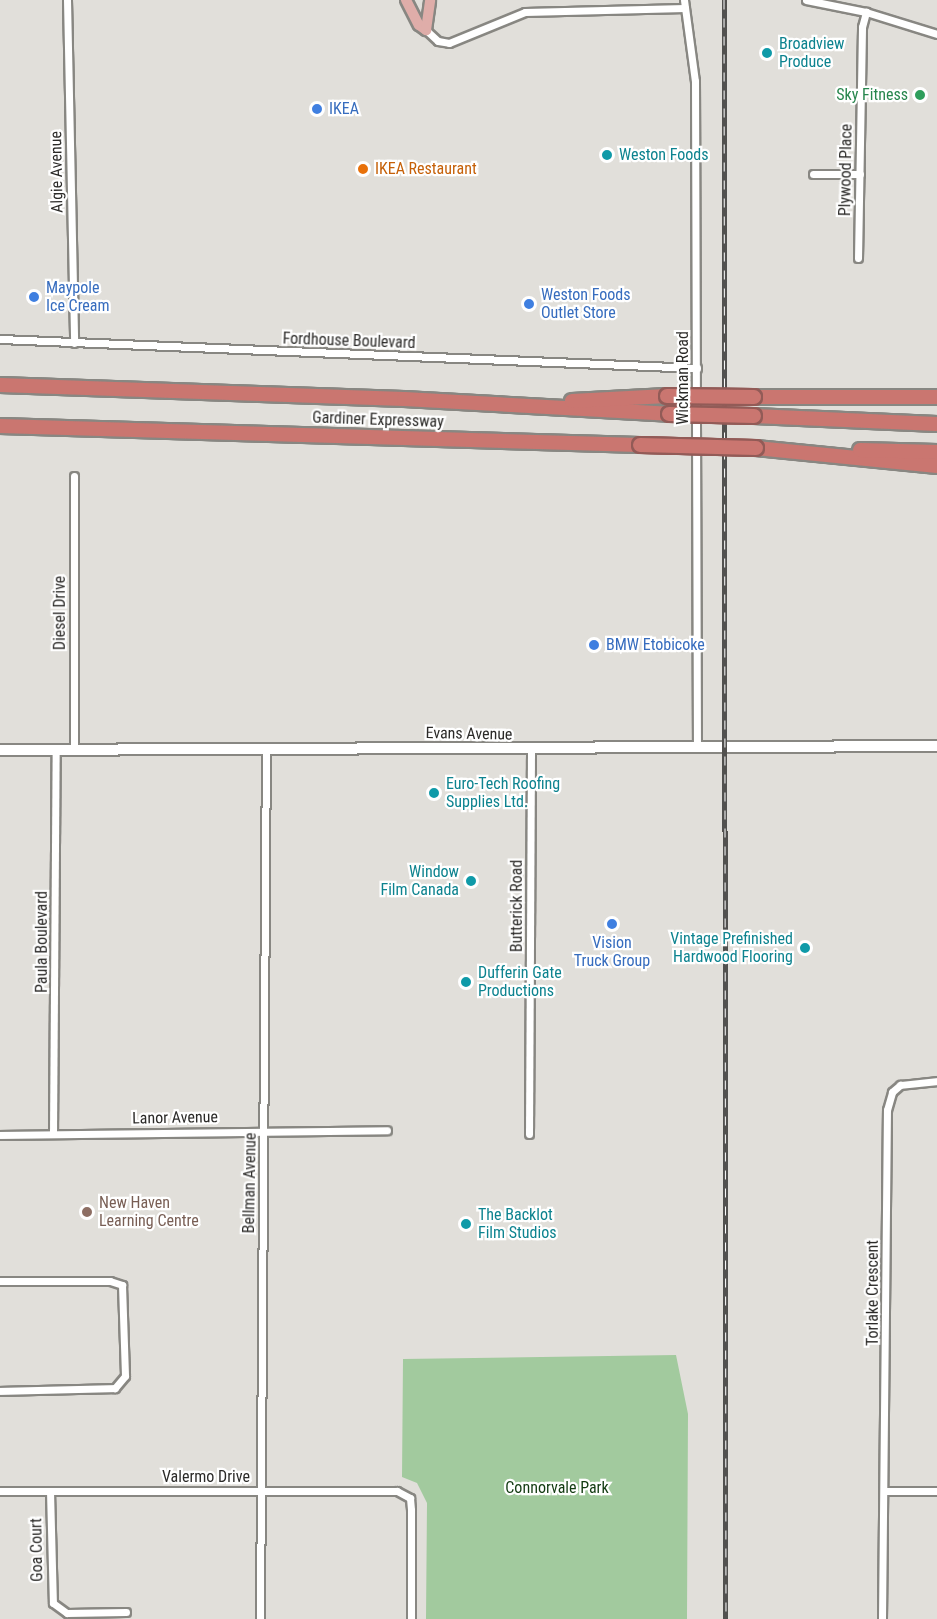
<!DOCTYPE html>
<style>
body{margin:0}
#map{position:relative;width:937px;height:1619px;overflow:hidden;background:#e1dfda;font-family:"Roboto Condensed",sans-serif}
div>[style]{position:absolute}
.green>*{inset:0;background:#a2ca9e}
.roads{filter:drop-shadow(2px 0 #888782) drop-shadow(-2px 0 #888782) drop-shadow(0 2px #888782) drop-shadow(0 -2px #888782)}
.street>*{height:7px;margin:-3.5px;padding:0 3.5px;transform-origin:3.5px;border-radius:3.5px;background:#fff}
.secondary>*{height:10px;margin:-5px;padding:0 5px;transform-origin:5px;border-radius:5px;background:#fff}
.primary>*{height:10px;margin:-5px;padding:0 5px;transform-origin:5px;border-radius:5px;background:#dfada9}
.highway>*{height:14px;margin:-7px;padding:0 7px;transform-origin:7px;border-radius:7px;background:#ca7670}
.rail>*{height:5px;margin-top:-2.5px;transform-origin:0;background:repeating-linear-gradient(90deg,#fff 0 9px,#52514f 0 18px);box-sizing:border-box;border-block:2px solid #52514f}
.bridges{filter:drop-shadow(2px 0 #925b57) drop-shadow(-2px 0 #925b57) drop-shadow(0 2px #925b57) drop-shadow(0 -2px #925b57)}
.highway-bridge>*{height:14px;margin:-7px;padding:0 7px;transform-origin:7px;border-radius:7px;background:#ca7670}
.dots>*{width:16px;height:16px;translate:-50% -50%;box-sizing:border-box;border:3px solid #fff;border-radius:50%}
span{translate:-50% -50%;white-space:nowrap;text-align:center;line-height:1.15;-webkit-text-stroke:4.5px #fff;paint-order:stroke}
.culture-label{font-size:16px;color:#0d838f}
.left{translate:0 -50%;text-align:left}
.right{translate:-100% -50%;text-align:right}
.leisure-label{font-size:16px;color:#27864d}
.shop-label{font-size:16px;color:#366cbe}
.food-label{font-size:16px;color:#c56008}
.street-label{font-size:16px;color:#2b2a28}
.education-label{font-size:16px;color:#785e54}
.park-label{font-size:16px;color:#123b11}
</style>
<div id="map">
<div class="green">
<div style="clip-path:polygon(676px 1355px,688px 1414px,687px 1619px,426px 1619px,427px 1503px,417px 1483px,402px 1477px,403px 1359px)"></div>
</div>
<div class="roads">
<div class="street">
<div style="left:67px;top:0;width:343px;rotate:88.8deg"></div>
<div style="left:684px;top:0;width:82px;rotate:82.3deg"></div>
<div style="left:695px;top:81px;width:667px;rotate:89.83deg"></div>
<div style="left:806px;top:0;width:61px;rotate:11.3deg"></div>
<div style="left:866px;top:12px;width:74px;rotate:17.2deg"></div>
<div style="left:426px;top:30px;width:16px;rotate:43deg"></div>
<div style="left:438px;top:41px;width:11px;rotate:10deg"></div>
<div style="left:449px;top:43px;width:82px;rotate:-22.2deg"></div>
<div style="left:525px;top:12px;width:160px;rotate:-1.4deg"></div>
<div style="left:813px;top:174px;width:47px"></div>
<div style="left:858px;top:258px;width:231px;rotate:-89deg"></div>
<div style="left:862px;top:27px;width:16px;rotate:-75deg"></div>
<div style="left:0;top:339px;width:698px;rotate:2.38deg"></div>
<div style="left:74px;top:476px;width:274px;rotate:90deg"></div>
<div style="left:53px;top:1134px;width:384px;rotate:-89.6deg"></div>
<div style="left:529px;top:1134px;width:384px;rotate:-89.7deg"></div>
<div style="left:0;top:1135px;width:387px;rotate:-0.7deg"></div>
<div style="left:0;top:1281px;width:110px"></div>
<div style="left:110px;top:1281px;width:13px;rotate:18deg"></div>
<div style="left:122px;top:1285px;width:91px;rotate:88.1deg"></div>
<div style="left:125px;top:1376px;width:16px;rotate:130deg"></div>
<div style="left:115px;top:1388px;width:115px;rotate:178.5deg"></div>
<div style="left:0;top:1491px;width:397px"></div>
<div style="left:397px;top:1491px;width:15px;rotate:28deg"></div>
<div style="left:410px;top:1498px;width:12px;rotate:85deg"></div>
<div style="left:411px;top:1510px;width:109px;rotate:90deg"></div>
<div style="left:50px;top:1491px;width:112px;rotate:88.5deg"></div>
<div style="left:53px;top:1603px;width:17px;rotate:36deg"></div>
<div style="left:67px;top:1613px;width:59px;rotate:-1deg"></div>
<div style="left:885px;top:1491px;width:52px"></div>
<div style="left:260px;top:1619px;width:871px;rotate:-89.61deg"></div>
<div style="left:882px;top:1619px;width:509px;rotate:-89.44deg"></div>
<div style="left:887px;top:1110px;width:19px;rotate:-74deg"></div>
<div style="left:892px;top:1092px;width:11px;rotate:-41deg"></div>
<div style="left:900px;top:1085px;width:37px;rotate:-6deg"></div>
</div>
<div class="secondary">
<div style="left:0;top:750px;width:937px;rotate:-0.24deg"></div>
</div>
<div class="primary">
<div style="left:406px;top:0;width:28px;rotate:63deg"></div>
<div style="left:419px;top:25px;width:9px;rotate:36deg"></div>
<div style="left:426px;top:30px;width:30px;rotate:-82deg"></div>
</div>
<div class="highway">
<div style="left:0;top:385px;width:404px;rotate:2deg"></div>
<div style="left:404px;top:399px;width:265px;rotate:3.2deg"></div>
<div style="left:754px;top:397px;width:183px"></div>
<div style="left:572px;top:401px;width:95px;rotate:-3deg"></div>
<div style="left:754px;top:416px;width:183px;rotate:2.5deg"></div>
<div style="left:0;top:426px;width:640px;rotate:1.7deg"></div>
<div style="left:756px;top:448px;width:182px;rotate:5.7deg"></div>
<div style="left:860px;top:450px;width:77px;rotate:1.5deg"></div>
</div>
</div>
<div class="rail">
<div style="left:724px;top:0;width:1619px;rotate:89.93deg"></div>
</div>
<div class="bridges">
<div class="highway-bridge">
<div style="left:667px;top:396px;width:87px;rotate:0.7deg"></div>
<div style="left:669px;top:414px;width:85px;rotate:1.3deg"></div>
<div style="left:640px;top:445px;width:116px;rotate:1.5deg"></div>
</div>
</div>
<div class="dots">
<div style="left:767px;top:53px;background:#0f9aa8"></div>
<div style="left:920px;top:95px;background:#2e9e5b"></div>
<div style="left:317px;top:109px;background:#3f7fe0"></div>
<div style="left:607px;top:155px;background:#0f9aa8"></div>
<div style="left:363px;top:169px;background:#e8710a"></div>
<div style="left:34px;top:297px;background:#3f7fe0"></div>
<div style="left:529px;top:304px;background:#3f7fe0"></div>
<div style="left:594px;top:645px;background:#3f7fe0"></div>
<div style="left:434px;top:793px;background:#0f9aa8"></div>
<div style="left:471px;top:881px;background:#0f9aa8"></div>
<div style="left:612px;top:924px;background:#3f7fe0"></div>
<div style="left:805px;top:948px;background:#0f9aa8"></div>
<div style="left:466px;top:982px;background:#0f9aa8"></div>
<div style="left:87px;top:1212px;background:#8d6e63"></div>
<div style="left:466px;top:1224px;background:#0f9aa8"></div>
</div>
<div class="culture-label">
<span class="left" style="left:779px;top:53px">Broadview<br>Produce</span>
<span class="left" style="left:619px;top:155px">Weston Foods</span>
<span class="left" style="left:446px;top:793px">Euro-Tech Roofing<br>Supplies Ltd.</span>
<span class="right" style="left:459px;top:881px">Window<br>Film Canada</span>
<span class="right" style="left:793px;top:948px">Vintage Prefinished<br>Hardwood Flooring</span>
<span class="left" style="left:478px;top:982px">Dufferin Gate<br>Productions</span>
<span class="left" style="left:478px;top:1224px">The Backlot<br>Film Studios</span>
</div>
<div class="leisure-label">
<span class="right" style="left:908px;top:95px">Sky Fitness</span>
</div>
<div class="shop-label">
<span class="left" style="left:329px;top:109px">IKEA</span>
<span class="left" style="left:46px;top:297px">Maypole<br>Ice Cream</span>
<span class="left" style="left:541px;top:304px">Weston Foods<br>Outlet Store</span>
<span class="left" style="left:606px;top:645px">BMW Etobicoke</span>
<span style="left:612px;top:952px">Vision<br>Truck Group</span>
</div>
<div class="food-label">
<span class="left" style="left:375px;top:169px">IKEA Restaurant</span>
</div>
<div class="street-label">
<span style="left:846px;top:170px;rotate:-89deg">Plywood Place</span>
<span style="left:57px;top:172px;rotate:-91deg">Algie Avenue</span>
<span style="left:349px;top:341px;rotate:2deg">Fordhouse Boulevard</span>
<span style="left:683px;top:378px;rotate:-90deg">Wickman Road</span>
<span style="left:378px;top:420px;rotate:2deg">Gardiner Expressway</span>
<span style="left:60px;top:613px;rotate:-90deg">Diesel Drive</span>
<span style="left:469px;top:734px;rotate:1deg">Evans Avenue</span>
<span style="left:517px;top:906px;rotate:-90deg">Butterick Road</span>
<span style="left:42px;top:942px;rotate:-90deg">Paula Boulevard</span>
<span style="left:175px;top:1118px;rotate:-1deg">Lanor Avenue</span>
<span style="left:250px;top:1183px;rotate:-89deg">Bellman Avenue</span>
<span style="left:873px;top:1293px;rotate:-90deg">Torlake Crescent</span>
<span style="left:206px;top:1477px">Valermo Drive</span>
<span style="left:37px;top:1550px;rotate:-91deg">Goa Court</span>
</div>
<div class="education-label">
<span class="left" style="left:99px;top:1212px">New Haven<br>Learning Centre</span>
</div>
<div class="park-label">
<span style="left:557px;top:1488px">Connorvale Park</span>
</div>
</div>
